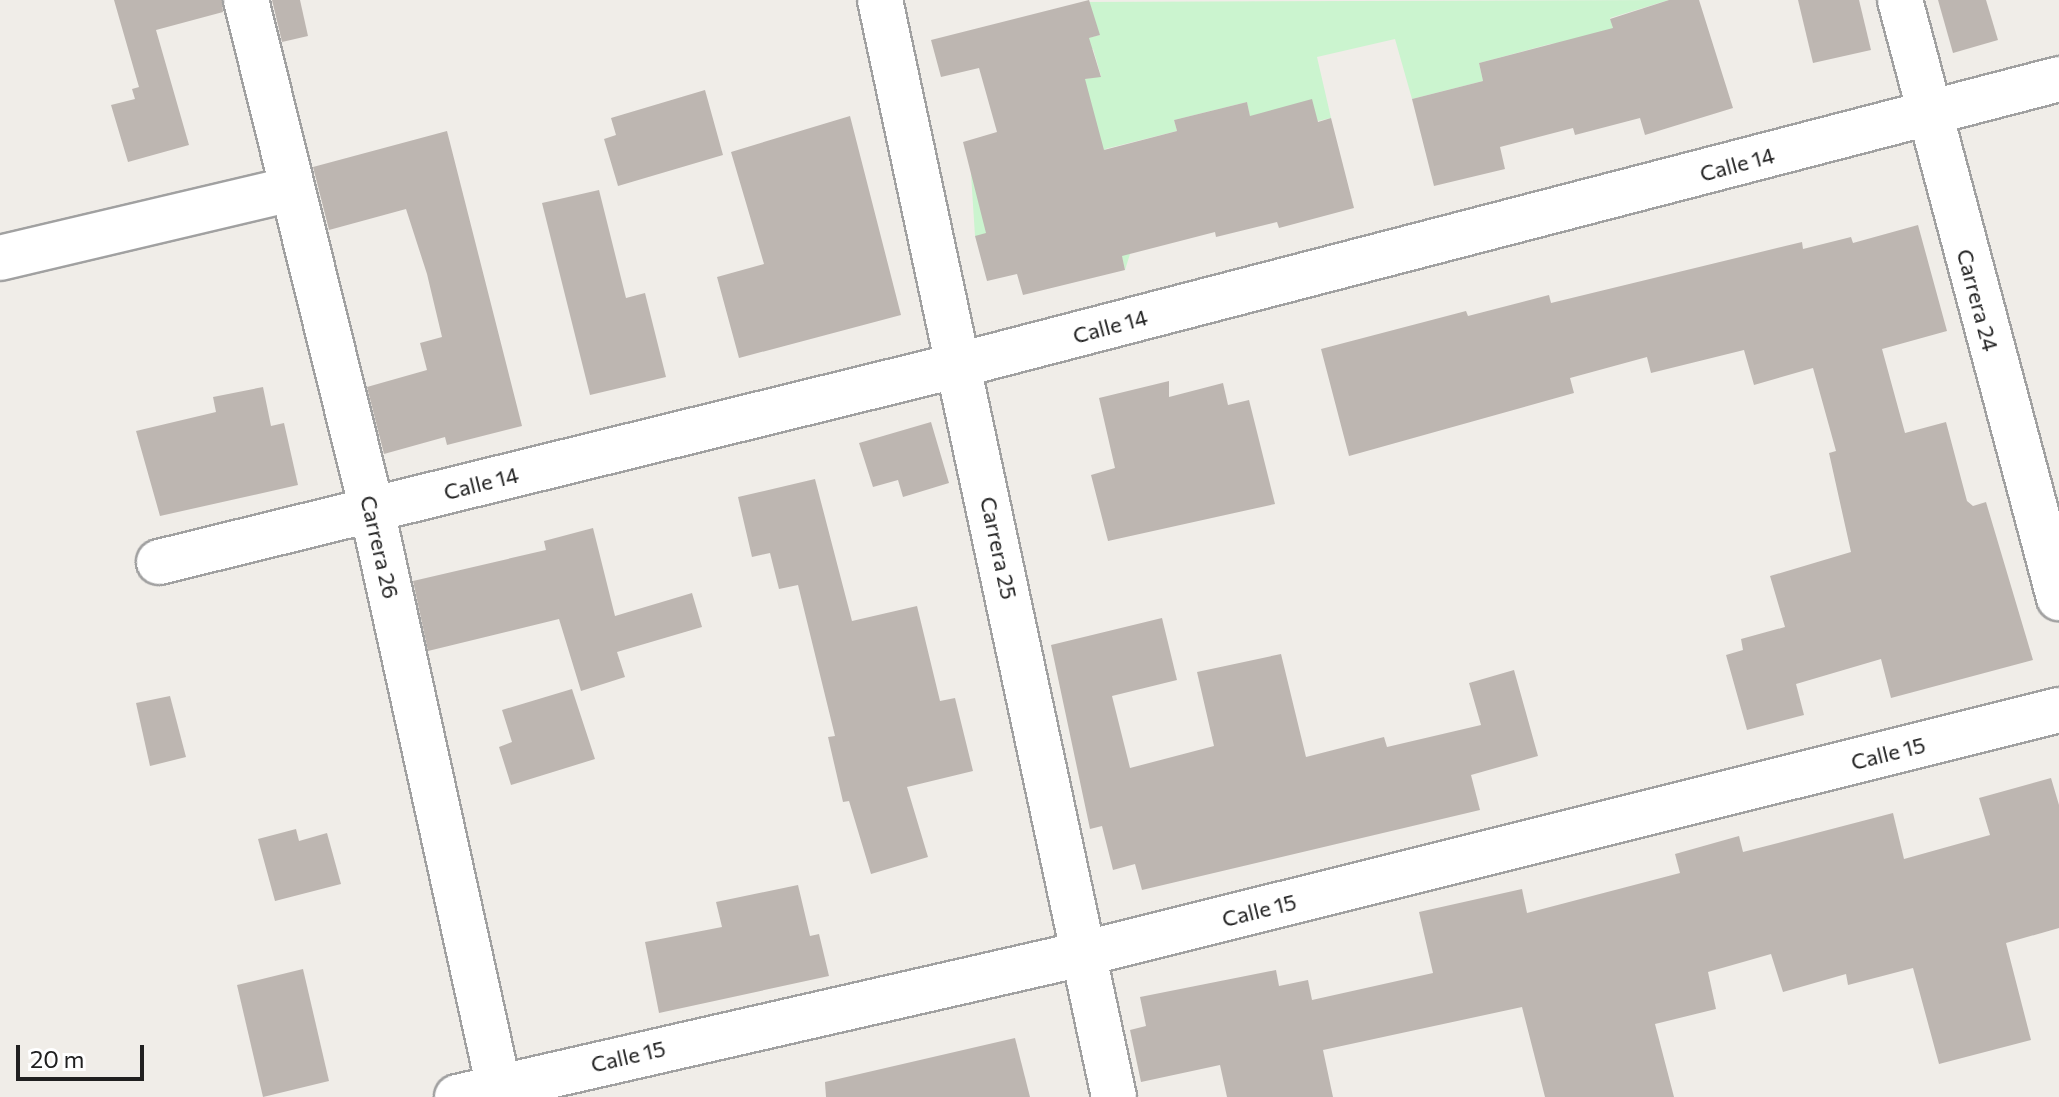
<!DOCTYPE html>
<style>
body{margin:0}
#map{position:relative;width:2059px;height:1097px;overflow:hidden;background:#f0ede8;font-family:Commissioner,sans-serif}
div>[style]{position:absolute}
.park>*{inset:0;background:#cbf4cf}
.building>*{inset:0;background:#bdb6b1}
.roads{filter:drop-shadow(2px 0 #a1a1a1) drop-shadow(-2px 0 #a1a1a1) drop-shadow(0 2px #a1a1a1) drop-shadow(0 -2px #a1a1a1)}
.minor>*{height:44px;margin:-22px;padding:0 22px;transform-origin:22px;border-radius:22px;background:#fff}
span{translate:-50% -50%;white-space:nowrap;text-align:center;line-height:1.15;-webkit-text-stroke:6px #fff;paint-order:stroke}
.street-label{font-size:22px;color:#202020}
.scale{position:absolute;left:16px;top:1045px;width:128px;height:36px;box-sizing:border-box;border:4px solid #202020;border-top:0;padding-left:10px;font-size:24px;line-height:28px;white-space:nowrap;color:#202020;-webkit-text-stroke:6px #fff;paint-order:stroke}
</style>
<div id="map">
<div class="park">
<div style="clip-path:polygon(1669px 0,1610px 18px,1616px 38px,1550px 44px,1479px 63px,1483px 81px,1412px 99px,1395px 39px,1317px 57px,1331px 118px,1254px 136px,1247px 102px,1174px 120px,1177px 131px,1105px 149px,1130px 254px,1125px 270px,1103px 179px,1046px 235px,975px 236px,971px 174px,1085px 79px,1101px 76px,1093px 49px,1052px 47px,1100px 35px,1082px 2px)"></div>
</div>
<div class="building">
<div style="clip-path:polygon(114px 0,222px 0,223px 12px,156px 30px,189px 145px,128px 162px,111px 105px,135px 99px,132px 89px,139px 87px)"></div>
<div style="clip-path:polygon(272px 0,300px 0,308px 36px,282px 42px)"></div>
<div style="clip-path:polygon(1089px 0,1100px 35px,1089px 38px,1101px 77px,1085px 79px,1104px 150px,1177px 131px,1174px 120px,1247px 102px,1250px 116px,1312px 99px,1318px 122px,1331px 118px,1354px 208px,1279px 228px,1277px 222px,1216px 237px,1215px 232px,1122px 256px,1125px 270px,1023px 295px,1017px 274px,987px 281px,975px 236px,986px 233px,963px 142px,997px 132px,979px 68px,941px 77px,931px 40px)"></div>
<div style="clip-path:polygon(1669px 0,1699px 0,1733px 108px,1645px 135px,1640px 118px,1575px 135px,1573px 128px,1500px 147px,1505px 169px,1434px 186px,1412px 99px,1483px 81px,1479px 63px,1613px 28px,1610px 19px)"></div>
<div style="clip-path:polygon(1798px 0,1859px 0,1871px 50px,1813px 63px)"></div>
<div style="clip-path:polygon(1938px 0,1986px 0,1998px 40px,1953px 53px)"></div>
<div style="clip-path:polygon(705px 90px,723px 155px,618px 186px,604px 139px,616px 135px,611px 118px)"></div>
<div style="clip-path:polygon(850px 116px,901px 315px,739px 358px,717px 277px,764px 264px,731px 152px)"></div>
<div style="clip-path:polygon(447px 131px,522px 426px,447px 445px,445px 437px,384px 454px,367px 387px,427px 370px,420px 343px,442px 337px,427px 274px,406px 209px,329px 230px,313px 167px)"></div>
<div style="clip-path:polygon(599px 190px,626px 298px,645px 293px,666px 377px,590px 395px,542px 203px)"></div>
<div style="clip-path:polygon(1918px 225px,1947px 331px,1882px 349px,1905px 433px,1946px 422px,1967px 501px,1973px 506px,1986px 502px,2033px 660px,1891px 698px,1881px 659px,1796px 684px,1804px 715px,1747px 730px,1726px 655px,1743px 650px,1741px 639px,1785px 627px,1770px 576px,1851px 552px,1829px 453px,1836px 451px,1813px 368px,1754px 385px,1744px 350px,1651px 373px,1647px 357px,1570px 378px,1574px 393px,1349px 456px,1321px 349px,1466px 311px,1468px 316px,1549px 295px,1551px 303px,1802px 242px,1803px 249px,1851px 237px,1853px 243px)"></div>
<div style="clip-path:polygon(1169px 381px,1169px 397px,1223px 383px,1228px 405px,1249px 400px,1275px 504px,1108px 541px,1091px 475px,1115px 468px,1099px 398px)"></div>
<div style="clip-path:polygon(263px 387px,271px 426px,284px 423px,298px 485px,160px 516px,136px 431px,216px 412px,213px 397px)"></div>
<div style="clip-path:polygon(931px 422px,949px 483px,903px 497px,898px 480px,873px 487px,859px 443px)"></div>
<div style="clip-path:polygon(815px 479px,852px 621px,917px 606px,940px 701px,955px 698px,973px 771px,907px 787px,928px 857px,871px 874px,849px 801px,843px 802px,828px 737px,835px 736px,798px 585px,779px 589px,770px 553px,752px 557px,738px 497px)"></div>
<div style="clip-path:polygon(593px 528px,615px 616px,692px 593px,702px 627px,617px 652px,625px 677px,581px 691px,559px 619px,428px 651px,413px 581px,546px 550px,544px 541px)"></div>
<div style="clip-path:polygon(1162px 618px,1177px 680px,1112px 696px,1130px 768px,1214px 746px,1197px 672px,1281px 654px,1306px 757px,1384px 737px,1387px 747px,1481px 725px,1469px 683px,1514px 670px,1538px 756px,1471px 775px,1480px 810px,1142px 890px,1135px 864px,1113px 870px,1102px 826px,1090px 829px,1051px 645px)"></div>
<div style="clip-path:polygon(572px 689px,595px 759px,511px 785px,499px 747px,512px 742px,502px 710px)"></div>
<div style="clip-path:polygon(170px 696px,186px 757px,150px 766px,136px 703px)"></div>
<div style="clip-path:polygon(2051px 778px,2059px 805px,2059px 928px,2006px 943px,2031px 1040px,1939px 1064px,1913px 968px,1848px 985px,1846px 974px,1783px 992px,1771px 954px,1708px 972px,1716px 1009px,1655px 1024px,1674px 1097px,1545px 1097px,1522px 1007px,1323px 1050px,1333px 1097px,1227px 1097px,1220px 1065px,1141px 1082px,1130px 1030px,1146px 1026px,1140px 997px,1276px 970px,1279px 986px,1308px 980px,1312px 1000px,1433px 973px,1419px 912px,1522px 889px,1527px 913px,1680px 873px,1675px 854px,1739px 836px,1743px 852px,1893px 813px,1904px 859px,1990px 835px,1979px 798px)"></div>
<div style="clip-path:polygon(296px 829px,299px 841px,327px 833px,341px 884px,275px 901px,258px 839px)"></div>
<div style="clip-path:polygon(798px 885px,810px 936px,819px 934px,829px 976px,659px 1013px,645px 942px,722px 927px,716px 902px)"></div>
<div style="clip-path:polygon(303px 969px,329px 1081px,263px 1097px,237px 985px)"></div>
<div style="clip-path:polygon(1015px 1038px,1030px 1097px,826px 1097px,825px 1082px)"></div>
</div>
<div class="roads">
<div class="minor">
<div style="left:246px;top:0;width:525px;rotate:76.12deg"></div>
<div style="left:372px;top:510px;width:601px;rotate:77.61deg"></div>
<div style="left:880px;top:0;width:1122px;rotate:77.96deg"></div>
<div style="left:1900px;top:0;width:619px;rotate:75.11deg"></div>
<div style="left:0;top:258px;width:300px;rotate:-13.3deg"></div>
<div style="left:159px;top:562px;width:824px;rotate:-13.83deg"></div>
<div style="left:959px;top:365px;width:1137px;rotate:-14.57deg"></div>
<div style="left:457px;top:1097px;width:645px;rotate:-12.89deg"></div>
<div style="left:1086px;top:953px;width:1003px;rotate:-14.02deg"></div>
</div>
</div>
<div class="street-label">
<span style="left:1737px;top:164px;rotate:-15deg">Calle 14</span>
<span style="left:1978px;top:300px;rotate:75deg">Carrera 24</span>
<span style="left:1110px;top:326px;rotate:-15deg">Calle 14</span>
<span style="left:481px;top:483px;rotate:-14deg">Calle 14</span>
<span style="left:380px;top:547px;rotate:77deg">Carrera 26</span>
<span style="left:999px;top:548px;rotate:78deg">Carrera 25</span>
<span style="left:1888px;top:753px;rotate:-14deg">Calle 15</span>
<span style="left:1259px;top:910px;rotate:-14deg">Calle 15</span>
<span style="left:628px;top:1056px;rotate:-13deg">Calle 15</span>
</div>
<div class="scale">20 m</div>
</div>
